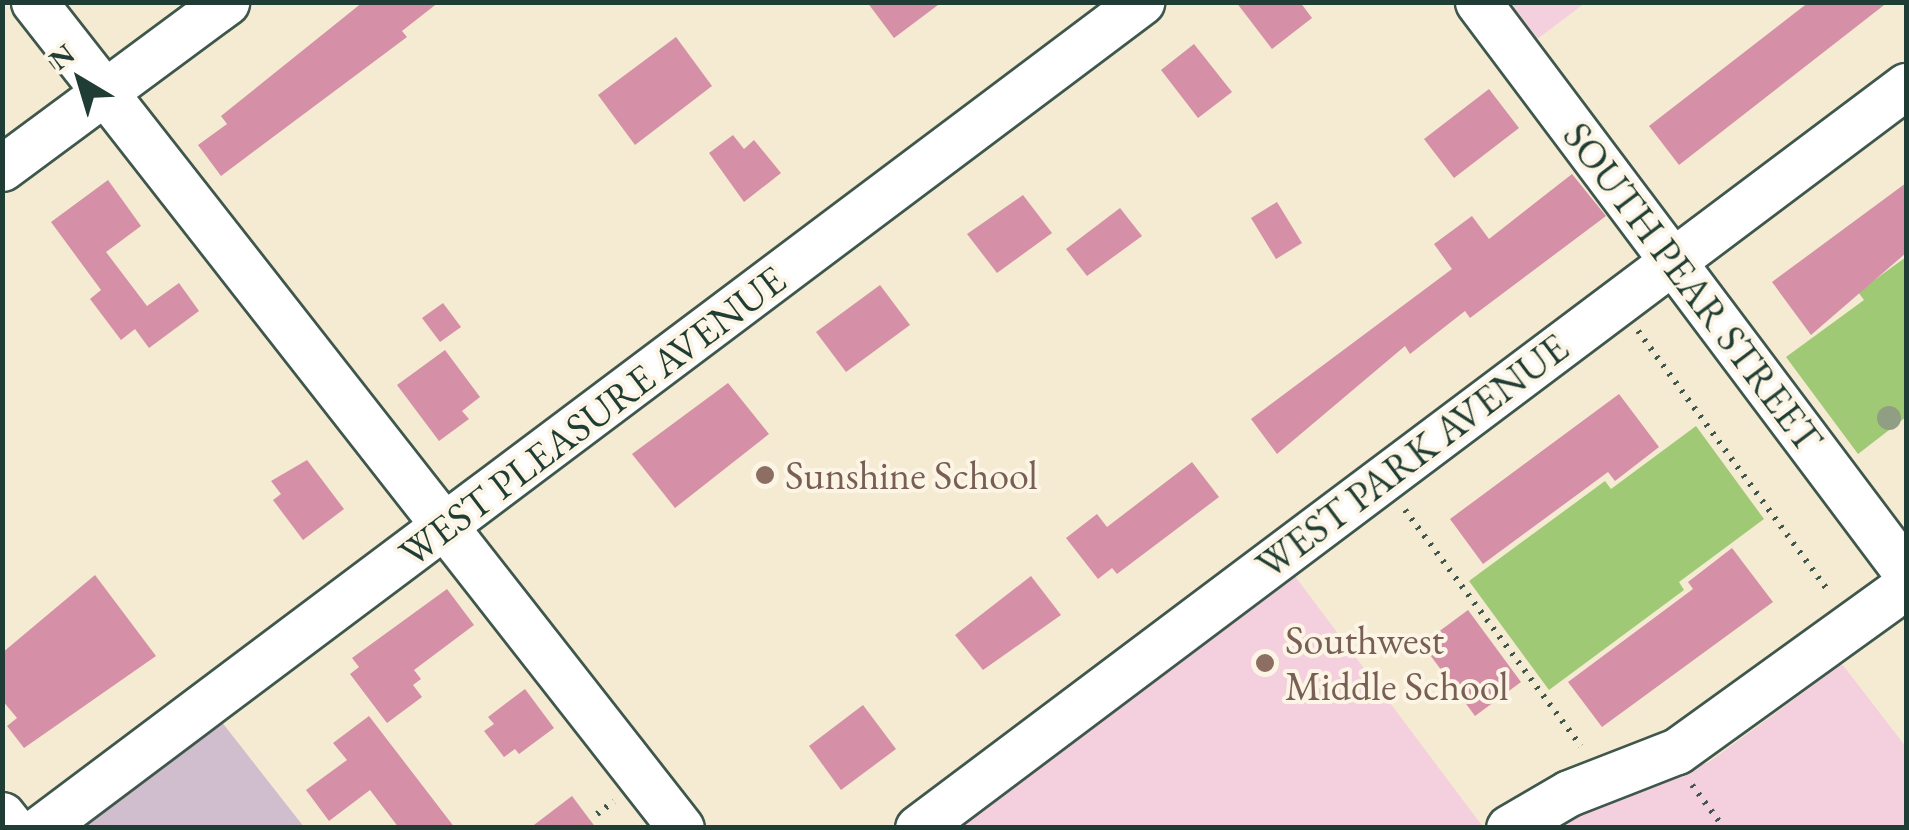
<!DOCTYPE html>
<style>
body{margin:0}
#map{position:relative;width:1909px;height:830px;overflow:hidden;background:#f4ebd2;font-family:"EB Garamond",serif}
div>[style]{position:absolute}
.built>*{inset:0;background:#f4cfde}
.industrial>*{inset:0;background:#d0bdce}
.green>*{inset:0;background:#9fc975}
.building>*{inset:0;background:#d590a7}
.path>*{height:6px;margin-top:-3px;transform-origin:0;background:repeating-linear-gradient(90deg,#3f574c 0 2.5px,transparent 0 10.5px)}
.roads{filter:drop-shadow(2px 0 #3f574c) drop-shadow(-2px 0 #3f574c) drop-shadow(0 2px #3f574c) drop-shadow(0 -2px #3f574c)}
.minor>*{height:45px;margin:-22.5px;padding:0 22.5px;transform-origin:22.5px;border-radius:22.5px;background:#fff}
.trees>*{width:24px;height:24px;margin:-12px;border-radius:50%;background:#909f84}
.dots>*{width:28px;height:28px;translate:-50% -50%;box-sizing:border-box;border:5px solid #fcf5e5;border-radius:50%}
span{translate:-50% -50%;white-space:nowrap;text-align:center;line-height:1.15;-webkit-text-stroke:8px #fcf5e5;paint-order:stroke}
.street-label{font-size:40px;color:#1f3d34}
.education-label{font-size:40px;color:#785e54}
.left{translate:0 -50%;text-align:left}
.frame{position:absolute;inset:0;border:5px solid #1f3d34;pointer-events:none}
.north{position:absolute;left:30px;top:30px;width:100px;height:100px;-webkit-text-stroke:8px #fcf5e5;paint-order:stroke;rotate:322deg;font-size:28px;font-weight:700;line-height:40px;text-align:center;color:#1f3d34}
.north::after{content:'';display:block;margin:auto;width:35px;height:45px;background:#1f3d34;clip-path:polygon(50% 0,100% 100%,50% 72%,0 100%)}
</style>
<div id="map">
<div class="built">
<div style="clip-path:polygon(1451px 3px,1585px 3px,1500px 67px)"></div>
<div style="clip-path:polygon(1291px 571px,1483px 827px,954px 828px)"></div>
<div style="clip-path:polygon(1842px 664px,1906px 747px,1906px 827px,1542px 828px,1709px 762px)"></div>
</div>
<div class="industrial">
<div style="clip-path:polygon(221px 721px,304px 827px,81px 827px,82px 827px)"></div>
</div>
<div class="green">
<div style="clip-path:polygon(1906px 257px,1906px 417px,1858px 454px,1786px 357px,1864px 300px,1858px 292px)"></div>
<div style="clip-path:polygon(1696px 426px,1764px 519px,1679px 582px,1684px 590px,1549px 690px,1469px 581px,1605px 481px,1611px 489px)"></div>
</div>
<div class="building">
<div style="clip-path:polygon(363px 2px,439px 2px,402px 31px,407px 37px,221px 176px,198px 145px,227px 124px,221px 116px)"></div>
<div style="clip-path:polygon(867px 2px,942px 2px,894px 38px)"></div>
<div style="clip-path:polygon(1236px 2px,1300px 2px,1312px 18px,1272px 49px)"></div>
<div style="clip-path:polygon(1809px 2px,1888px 2px,1679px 165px,1649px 126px)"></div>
<div style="clip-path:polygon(676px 37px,712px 86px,635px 145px,598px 95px)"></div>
<div style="clip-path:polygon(1194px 44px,1232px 92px,1198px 118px,1161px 70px)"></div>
<div style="clip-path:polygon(1489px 89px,1519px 128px,1454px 178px,1424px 139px)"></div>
<div style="clip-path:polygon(733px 135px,744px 149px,754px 140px,781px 173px,744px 202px,709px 153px)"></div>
<div style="clip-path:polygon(1572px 174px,1606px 216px,1470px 318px,1465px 311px,1410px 354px,1405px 346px,1277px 454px,1251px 419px,1452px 269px,1434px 244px,1472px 216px,1489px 239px)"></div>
<div style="clip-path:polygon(108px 180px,141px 226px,106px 252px,147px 306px,179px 283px,199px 311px,149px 348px,135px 329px,121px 340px,90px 299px,101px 290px,51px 222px)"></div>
<div style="clip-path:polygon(1906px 183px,1906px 253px,1811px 335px,1772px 282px)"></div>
<div style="clip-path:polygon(1023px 195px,1052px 233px,997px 273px,967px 234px)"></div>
<div style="clip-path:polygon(1277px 202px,1302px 243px,1276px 259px,1251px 218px)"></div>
<div style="clip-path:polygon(1120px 208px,1142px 236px,1087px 276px,1066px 249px)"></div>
<div style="clip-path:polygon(880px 285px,910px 325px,846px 372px,816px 332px)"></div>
<div style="clip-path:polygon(443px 303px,461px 327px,440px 342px,422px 318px)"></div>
<div style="clip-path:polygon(445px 350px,480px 397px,462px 411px,469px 419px,439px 441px,397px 385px)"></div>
<div style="clip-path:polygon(728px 383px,769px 434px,675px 508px,632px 454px)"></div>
<div style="clip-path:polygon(1619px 394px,1659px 447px,1615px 481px,1608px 472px,1483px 564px,1450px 519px)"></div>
<div style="clip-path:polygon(307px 460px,344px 509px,303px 540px,273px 500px,281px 494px,271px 481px)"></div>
<div style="clip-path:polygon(1192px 462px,1219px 497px,1117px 574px,1112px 568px,1098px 579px,1066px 538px,1097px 514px,1107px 527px)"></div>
<div style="clip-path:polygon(1732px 548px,1773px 602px,1602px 727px,1568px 682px,1693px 589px,1688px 582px)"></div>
<div style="clip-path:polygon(95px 575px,156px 656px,24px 748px,7px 726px,17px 718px,2px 700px,2px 653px)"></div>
<div style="clip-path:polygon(1031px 576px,1061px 615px,983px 670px,955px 635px)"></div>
<div style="clip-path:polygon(447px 589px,474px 625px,414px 670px,421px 679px,413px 685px,422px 697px,387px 723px,350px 674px,359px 667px,352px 658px)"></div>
<div style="clip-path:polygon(1468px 610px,1521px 682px,1475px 716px,1422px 644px)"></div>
<div style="clip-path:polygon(525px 689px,554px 728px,519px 754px,515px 749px,504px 757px,484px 731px,494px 724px,488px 717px)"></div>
<div style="clip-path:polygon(863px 705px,896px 749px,841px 790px,809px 746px)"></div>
<div style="clip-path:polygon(369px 716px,455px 828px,399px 828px,370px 790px,329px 821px,306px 790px,347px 760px,333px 743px)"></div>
<div style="clip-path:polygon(572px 796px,596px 828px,530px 828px)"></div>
</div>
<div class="path">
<div style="left:1638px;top:331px;width:325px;rotate:53.8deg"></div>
<div style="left:1405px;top:510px;width:294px;rotate:53.3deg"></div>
<div style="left:1692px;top:785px;width:54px;rotate:53.3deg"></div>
<div style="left:597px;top:814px;width:21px;rotate:-37deg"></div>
</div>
<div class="roads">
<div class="minor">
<div style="left:34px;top:2px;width:1049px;rotate:51.93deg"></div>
<div style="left:1478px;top:2px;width:713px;rotate:53.1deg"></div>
<div style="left:2px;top:168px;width:279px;rotate:-36.5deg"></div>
<div style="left:2px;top:815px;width:16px;rotate:52deg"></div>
<div style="left:41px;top:828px;width:1376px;rotate:-36.9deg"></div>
<div style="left:918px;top:828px;width:1236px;rotate:-36.91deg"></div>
<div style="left:1509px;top:828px;width:69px;rotate:-30.3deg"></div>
<div style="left:1569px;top:793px;width:116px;rotate:-21.3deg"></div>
<div style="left:1677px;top:751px;width:282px;rotate:-35.8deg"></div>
</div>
</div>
<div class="trees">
<div style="left:1889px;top:418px"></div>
</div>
<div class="dots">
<div style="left:765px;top:475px;background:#8d6e63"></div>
<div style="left:1265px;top:663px;background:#8d6e63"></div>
</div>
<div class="street-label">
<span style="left:1693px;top:287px;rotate:53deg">SOUTH PEAR STREET</span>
<span style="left:592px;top:416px;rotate:-37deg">WEST PLEASURE AVENUE</span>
<span style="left:1412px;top:456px;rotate:-37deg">WEST PARK AVENUE</span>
</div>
<div class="education-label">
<span class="left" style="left:785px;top:475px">Sunshine School</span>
<span class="left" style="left:1285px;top:663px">Southwest<br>Middle School</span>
</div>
<div class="frame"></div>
<div class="north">N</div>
</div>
